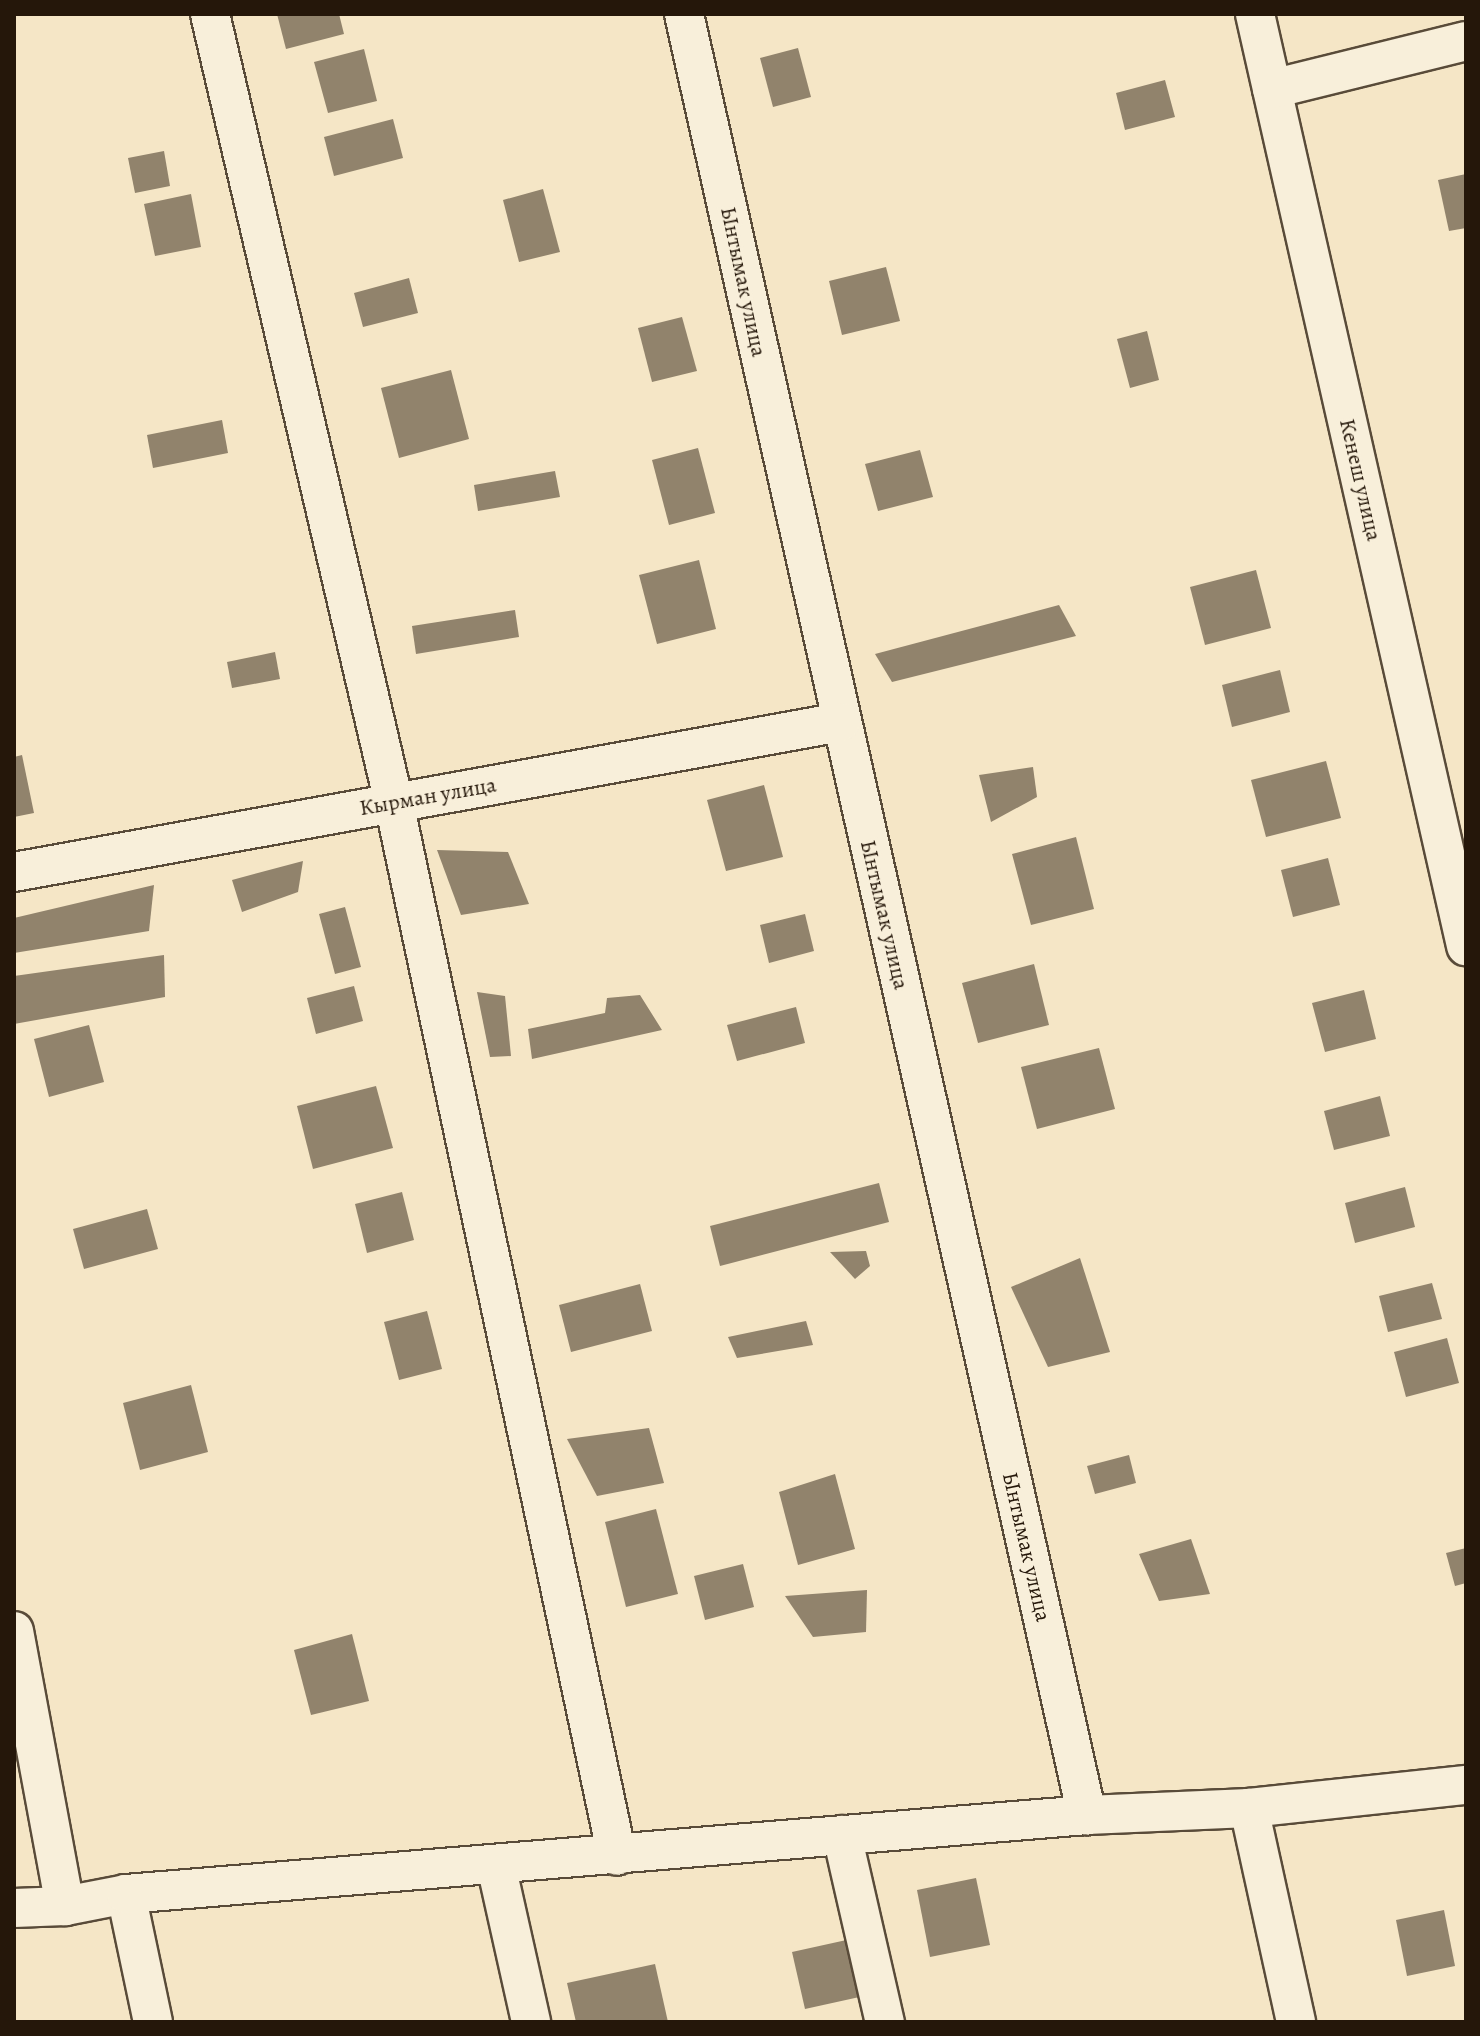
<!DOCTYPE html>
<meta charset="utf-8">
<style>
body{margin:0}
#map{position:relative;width:1480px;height:2036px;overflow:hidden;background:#f5e6c6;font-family:Alegreya,serif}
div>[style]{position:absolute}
.building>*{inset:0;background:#91836c}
.roads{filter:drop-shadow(2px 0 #594b39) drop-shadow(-2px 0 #594b39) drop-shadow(0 2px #594b39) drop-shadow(0 -2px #594b39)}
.minor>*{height:38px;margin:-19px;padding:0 19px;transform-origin:19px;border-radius:19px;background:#f8efda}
span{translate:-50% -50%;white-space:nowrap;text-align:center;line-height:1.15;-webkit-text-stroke:6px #f8efda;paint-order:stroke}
.street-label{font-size:22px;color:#25170a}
.frame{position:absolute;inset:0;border:16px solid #25170a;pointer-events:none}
</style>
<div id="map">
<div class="building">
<div style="clip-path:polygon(277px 14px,339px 14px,344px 34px,286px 49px)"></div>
<div style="clip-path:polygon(798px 48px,811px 97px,773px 107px,760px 58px)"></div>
<div style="clip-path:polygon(364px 49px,377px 101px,328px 113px,314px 62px)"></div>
<div style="clip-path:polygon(1165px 80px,1175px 117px,1125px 130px,1116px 93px)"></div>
<div style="clip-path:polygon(393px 119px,403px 158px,334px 176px,324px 137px)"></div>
<div style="clip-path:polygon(164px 151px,170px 186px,135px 193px,128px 158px)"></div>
<div style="clip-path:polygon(1466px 174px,1466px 228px,1449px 231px,1438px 180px)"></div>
<div style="clip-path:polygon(543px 189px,560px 252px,519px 262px,503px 200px)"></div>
<div style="clip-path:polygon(191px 194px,201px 247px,155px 256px,144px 204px)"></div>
<div style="clip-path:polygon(886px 267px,900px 321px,842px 335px,829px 281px)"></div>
<div style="clip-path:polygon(409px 278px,418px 313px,363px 327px,354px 293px)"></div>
<div style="clip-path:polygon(682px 317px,697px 371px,652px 382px,638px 328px)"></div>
<div style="clip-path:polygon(1147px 331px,1159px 380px,1130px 388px,1117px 339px)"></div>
<div style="clip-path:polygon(451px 370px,469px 439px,399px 458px,381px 388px)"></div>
<div style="clip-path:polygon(222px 420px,228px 453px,153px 468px,147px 435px)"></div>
<div style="clip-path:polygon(698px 448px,715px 513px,669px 525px,652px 460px)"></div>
<div style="clip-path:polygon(920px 450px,933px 497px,878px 511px,865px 464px)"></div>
<div style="clip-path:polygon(555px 471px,560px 497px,478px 511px,474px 485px)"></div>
<div style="clip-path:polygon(699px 560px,716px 629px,657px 644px,639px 575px)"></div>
<div style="clip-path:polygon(1256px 570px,1271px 628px,1205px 645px,1190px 587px)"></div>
<div style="clip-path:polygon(1059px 605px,1076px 636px,892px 682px,875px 654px)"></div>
<div style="clip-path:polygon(515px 610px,519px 637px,416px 654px,412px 626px)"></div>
<div style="clip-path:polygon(275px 652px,280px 679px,232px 688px,227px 662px)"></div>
<div style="clip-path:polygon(1280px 670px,1290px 712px,1232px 727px,1222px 685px)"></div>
<div style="clip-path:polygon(22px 755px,34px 813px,14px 817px,14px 757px)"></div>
<div style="clip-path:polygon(1326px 761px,1341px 818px,1266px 837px,1251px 780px)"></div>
<div style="clip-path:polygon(1033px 767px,1037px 797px,991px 822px,979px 775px)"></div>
<div style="clip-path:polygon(764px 785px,783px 857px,726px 871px,707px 800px)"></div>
<div style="clip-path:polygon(1076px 837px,1094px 909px,1031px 925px,1012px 854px)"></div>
<div style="clip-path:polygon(437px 850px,508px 852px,529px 904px,461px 915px)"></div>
<div style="clip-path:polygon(1328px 858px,1340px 905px,1293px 917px,1281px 870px)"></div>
<div style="clip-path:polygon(303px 861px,298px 892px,242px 912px,232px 880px)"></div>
<div style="clip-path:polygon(154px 885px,149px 931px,14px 953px,14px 918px)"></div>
<div style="clip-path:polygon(345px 907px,361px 967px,335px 974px,319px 914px)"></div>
<div style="clip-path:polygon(805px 914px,814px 951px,769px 963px,760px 925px)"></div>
<div style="clip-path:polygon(164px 955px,165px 997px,14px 1024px,14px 976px)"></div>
<div style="clip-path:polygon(1034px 964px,1049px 1025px,978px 1043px,962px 983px)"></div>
<div style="clip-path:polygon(354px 986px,363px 1021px,316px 1034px,307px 998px)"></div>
<div style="clip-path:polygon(1364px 990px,1376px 1039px,1325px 1052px,1312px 1003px)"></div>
<div style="clip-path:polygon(477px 992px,505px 996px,511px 1056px,490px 1057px)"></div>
<div style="clip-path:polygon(640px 995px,662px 1030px,532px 1059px,528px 1029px,605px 1013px,607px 998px)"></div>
<div style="clip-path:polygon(796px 1007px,805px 1043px,737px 1061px,727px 1025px)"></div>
<div style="clip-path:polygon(89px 1025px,104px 1082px,49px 1097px,34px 1039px)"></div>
<div style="clip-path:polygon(1099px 1048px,1115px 1109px,1037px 1129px,1021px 1067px)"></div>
<div style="clip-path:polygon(376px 1086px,393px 1148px,313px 1169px,297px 1106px)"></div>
<div style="clip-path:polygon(1380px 1096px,1390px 1136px,1334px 1150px,1324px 1111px)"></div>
<div style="clip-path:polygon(879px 1183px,889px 1222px,720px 1266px,710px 1226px)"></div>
<div style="clip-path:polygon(1405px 1187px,1415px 1227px,1355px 1243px,1345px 1203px)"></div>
<div style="clip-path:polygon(402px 1192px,414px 1240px,367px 1253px,355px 1204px)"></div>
<div style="clip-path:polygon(147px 1209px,158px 1249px,84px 1269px,73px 1229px)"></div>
<div style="clip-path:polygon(866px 1251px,870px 1266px,855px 1279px,830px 1252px)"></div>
<div style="clip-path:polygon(1080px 1258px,1110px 1352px,1048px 1367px,1011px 1287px)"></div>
<div style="clip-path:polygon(1432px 1283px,1442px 1319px,1388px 1332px,1379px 1296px)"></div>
<div style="clip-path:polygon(640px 1284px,652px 1331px,571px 1352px,559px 1305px)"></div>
<div style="clip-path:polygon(427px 1311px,442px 1369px,399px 1380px,384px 1322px)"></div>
<div style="clip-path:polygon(806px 1321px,813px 1345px,737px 1358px,728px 1337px)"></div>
<div style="clip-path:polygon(1447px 1338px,1459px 1383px,1406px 1397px,1394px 1352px)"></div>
<div style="clip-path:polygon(191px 1385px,208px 1452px,140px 1470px,123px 1403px)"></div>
<div style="clip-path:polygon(649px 1428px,664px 1483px,597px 1496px,567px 1439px)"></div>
<div style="clip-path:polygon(1129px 1455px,1136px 1483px,1095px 1494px,1087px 1466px)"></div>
<div style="clip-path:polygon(835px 1474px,855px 1549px,798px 1565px,779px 1492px)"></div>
<div style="clip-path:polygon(656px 1509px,678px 1594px,626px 1607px,605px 1522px)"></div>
<div style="clip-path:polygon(1191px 1539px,1210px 1594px,1159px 1601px,1139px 1554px)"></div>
<div style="clip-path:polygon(1466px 1548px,1466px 1583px,1455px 1586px,1446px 1553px)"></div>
<div style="clip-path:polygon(743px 1564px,754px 1607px,705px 1620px,694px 1576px)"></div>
<div style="clip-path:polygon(867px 1590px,866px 1632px,813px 1637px,785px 1596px)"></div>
<div style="clip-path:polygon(352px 1634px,369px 1701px,311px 1715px,294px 1650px)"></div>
<div style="clip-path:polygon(976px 1878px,990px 1945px,930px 1957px,917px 1890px)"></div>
<div style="clip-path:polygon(1444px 1910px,1455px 1966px,1407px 1976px,1396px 1920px)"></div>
<div style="clip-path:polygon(851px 1939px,864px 1996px,805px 2009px,792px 1952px)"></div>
<div style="clip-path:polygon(655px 1964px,668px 2022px,576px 2022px,567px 1983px)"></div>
</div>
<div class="roads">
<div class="minor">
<div style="left:210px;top:14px;width:810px;rotate:76.87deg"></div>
<div style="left:394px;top:803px;width:1076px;rotate:78.04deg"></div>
<div style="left:684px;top:14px;width:1846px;rotate:77.39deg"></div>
<div style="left:1255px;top:14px;width:956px;rotate:77.24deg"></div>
<div style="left:1272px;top:89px;width:200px;rotate:-13.9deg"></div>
<div style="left:14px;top:872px;width:840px;rotate:-10.28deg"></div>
<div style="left:14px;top:1631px;width:280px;rotate:79.5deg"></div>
<div style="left:1249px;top:1808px;width:219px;rotate:77.6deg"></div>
<div style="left:842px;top:1835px;width:192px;rotate:77.1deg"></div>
<div style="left:496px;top:1865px;width:161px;rotate:77.4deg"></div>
<div style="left:126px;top:1894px;width:131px;rotate:78.1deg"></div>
<div style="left:14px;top:1908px;width:51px;rotate:-2.2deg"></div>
<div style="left:65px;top:1906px;width:62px;rotate:-11.1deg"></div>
<div style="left:126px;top:1894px;width:964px;rotate:-4.7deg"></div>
<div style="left:1087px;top:1815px;width:162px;rotate:-2.5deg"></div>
<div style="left:1249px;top:1808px;width:218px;rotate:-6.1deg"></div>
</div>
</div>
<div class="street-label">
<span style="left:743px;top:282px;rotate:78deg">Ынтымак улица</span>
<span style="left:1360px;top:480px;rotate:77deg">Кенеш улица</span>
<span style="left:428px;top:797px;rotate:-10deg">Кырман улица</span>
<span style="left:884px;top:915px;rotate:77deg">Ынтымак улица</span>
<span style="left:1026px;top:1547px;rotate:77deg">Ынтымак улица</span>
</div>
<div class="frame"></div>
</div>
